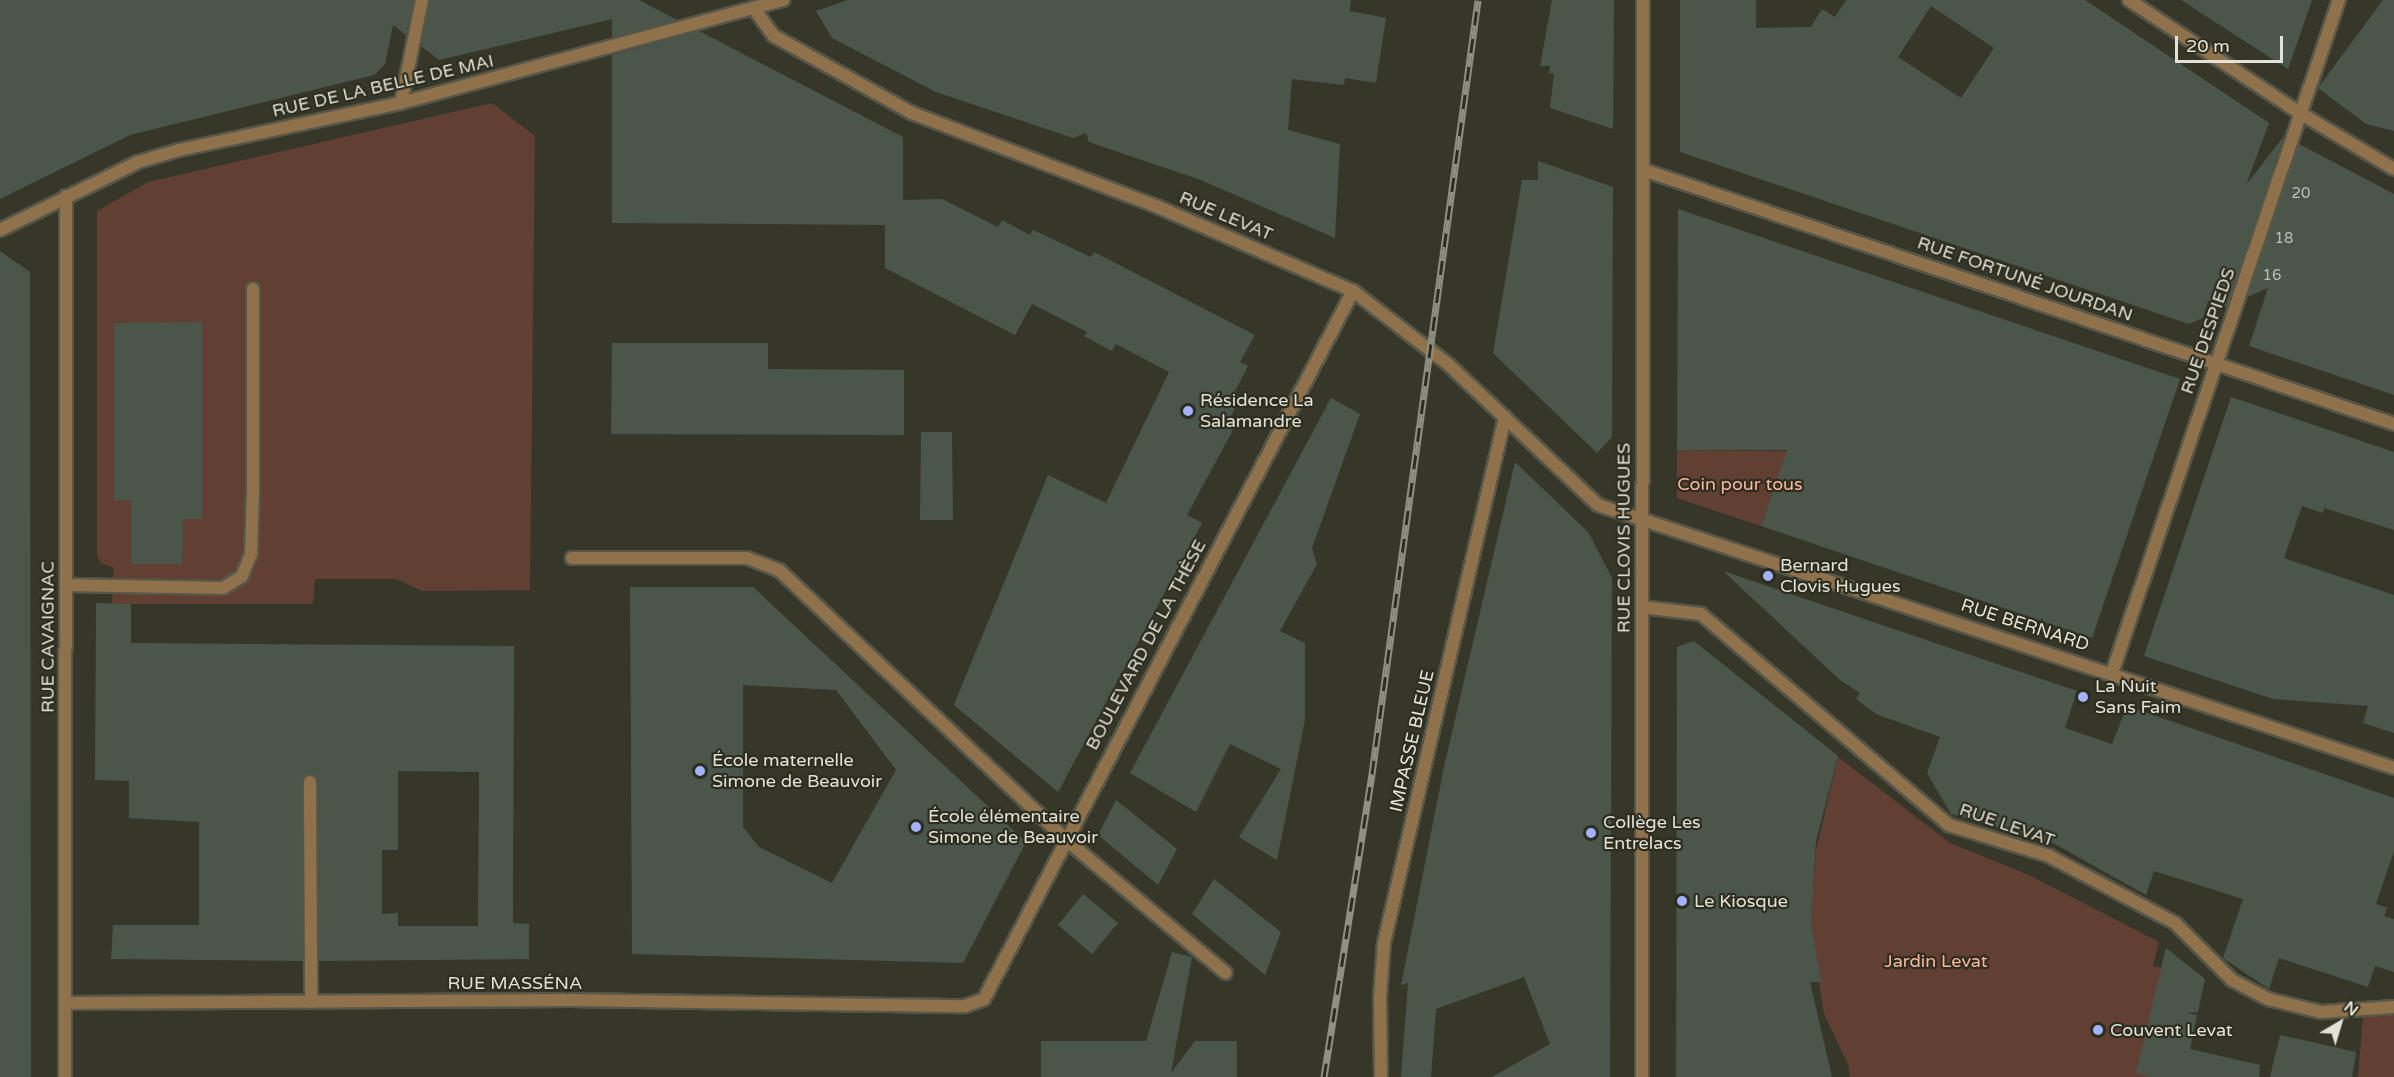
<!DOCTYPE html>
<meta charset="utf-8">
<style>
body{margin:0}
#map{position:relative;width:2394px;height:1077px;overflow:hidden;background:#373729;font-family:"Varela Round",sans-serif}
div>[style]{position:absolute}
.green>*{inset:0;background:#613f33}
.building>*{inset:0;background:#4b564a}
.roads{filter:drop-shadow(2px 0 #565649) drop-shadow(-2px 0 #565649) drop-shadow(0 2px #565649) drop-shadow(0 -2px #565649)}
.service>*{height:12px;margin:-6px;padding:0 6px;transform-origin:6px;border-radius:6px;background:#8f724c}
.minor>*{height:12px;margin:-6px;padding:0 6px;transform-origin:6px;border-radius:6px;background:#8f724c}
.tertiary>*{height:12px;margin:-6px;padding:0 6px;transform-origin:6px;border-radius:6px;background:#8f724c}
.rail>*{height:7px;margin-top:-3.5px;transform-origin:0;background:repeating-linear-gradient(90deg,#2c2c1f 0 14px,#8f8f83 0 28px);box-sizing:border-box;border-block:2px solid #8f8f83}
.dots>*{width:16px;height:16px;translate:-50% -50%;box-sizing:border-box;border:3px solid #2c2c1f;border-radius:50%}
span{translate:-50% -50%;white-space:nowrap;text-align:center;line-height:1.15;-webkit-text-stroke:4.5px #2c2c1f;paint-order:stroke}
.number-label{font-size:15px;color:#bcbfb5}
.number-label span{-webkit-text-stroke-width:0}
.street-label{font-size:18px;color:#e2e2d9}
.poi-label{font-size:18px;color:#e2e2d9}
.left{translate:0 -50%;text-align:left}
.park-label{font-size:18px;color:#fdb69c}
.north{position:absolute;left:2310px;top:993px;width:60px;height:60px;-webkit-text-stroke:4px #2c2c1f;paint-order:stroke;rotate:38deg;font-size:16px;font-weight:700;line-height:24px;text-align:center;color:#e2e2d9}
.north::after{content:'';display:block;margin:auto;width:21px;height:27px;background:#e2e2d9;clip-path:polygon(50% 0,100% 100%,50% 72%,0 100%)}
.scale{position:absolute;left:2175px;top:36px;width:108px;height:27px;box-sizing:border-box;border:3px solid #e2e2d9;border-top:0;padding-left:8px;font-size:18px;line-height:21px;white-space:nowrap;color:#e2e2d9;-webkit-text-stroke:4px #2c2c1f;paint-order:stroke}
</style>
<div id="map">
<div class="green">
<div style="clip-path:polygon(492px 103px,535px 136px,530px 590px,422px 591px,396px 579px,315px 579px,313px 604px,112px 604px,114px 568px,101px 563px,97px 555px,97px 211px,148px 182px)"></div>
<div style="clip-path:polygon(1677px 450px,1787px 451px,1761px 526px,1677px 498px)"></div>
<div style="clip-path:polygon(1838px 757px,1950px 843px,2029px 875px,2159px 942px,2153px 966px,2162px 968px,2151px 1077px,1850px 1077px,1848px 1064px,1824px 1014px,1810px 925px,1816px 850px)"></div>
<div style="clip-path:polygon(2394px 1014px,2394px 1077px,2358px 1077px,2363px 1017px)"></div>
</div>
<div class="building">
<div style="clip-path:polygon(0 0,414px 0,406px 35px,393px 25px,385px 64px,374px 75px,130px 135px,0 199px)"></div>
<div style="clip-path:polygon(430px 0,639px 0,677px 20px,612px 38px,612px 19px,439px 60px,421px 46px)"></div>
<div style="clip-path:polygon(848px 0,1351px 0,1350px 11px,1386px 18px,1376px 83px,1345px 78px,1344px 85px,1292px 79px,1288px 130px,1340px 144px,1335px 238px,1198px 179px,1089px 142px,1086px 133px,1073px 138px,936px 92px,832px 38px,816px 11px)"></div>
<div style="clip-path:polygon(1552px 0,1614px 0,1613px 129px,1550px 108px,1554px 74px,1549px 73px,1550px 66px,1540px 66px)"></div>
<div style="clip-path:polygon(evenodd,1680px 0,1756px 0,1756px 28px,1811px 27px,1822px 9px,1835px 17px,1846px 0,2085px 0,2269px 123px,2246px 185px,2284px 136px,2227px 307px,2208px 301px,2203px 318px,2189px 324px,1680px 152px,1680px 0,1931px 6px,1994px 48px,1961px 98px,1898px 57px,1931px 6px)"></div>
<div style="clip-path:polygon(2181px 0,2312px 0,2288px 69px)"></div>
<div style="clip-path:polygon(2383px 0,2394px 0,2394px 131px,2366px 124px,2318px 88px)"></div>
<div style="clip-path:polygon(699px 31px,903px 137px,903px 200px,942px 199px,998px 227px,1002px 220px,1030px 235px,1033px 230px,1091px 257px,1094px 252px,1255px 335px,1240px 362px,1248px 366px,1233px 395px,1240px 398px,1226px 427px,1233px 430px,1187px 515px,1202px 523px,1058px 792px,954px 705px,1048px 475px,1106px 503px,1169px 372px,1116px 344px,1112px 351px,1084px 336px,1087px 332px,1032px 304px,1015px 335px,885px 268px,885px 225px,612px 223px,612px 55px)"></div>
<div style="clip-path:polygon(2299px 144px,2394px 194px,2394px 395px,2249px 346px,2268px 288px,2247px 297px)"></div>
<div style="clip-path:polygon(1538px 161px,1613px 187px,1612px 437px,1597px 453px,1493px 353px,1522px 180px,1538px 180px)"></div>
<div style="clip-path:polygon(1678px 209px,2180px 379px,2092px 638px,1761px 526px,1787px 450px,1677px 450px)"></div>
<div style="clip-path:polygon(0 251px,30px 272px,31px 1077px,0 1077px)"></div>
<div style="clip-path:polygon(202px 322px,202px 519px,183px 519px,182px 564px,131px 564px,131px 500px,114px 501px,114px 323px)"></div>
<div style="clip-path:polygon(612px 343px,768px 343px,768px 369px,904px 370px,904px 435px,611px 434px)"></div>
<div style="clip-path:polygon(2231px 397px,2394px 452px,2394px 530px,2324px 508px,2323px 513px,2302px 506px,2284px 558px,2394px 595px,2394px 733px,2363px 723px,2368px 706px,2273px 699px,2144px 656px)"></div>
<div style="clip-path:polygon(1331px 398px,1360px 414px,1312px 548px,1317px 564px,1280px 631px,1305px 643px,1305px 720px,1277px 860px,1239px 837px,1281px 769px,1230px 744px,1196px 812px,1130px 773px)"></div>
<div style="clip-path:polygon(921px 432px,952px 432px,953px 520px,920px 520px)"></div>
<div style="clip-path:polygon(1515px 462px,1588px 532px,1612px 578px,1610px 1077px,1492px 1077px,1550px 1044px,1524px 977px,1436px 1009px,1431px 1077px,1401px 1077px,1408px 983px,1401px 985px,1444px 767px)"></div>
<div style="clip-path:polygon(1723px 571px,2077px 691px,2065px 728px,2112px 744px,2127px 706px,2394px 798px,2394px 851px,2376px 904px,2387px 908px,2384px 916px,2394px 919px,2394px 972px,2375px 966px,2368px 987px,2279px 958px,2269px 989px,2223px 958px,2243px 899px,2154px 871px,2146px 895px,2053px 843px,1951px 814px,1927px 773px,1940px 737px,1876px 714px,1856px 699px,1860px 693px,1840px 680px)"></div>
<div style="clip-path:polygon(evenodd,630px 587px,753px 587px,1026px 842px,963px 963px,632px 954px,630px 587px,743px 685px,836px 690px,896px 770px,832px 883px,759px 847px,743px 827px,743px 685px)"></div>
<div style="clip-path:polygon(evenodd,96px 603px,131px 604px,131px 643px,514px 646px,513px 923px,529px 924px,529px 959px,319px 961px,318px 782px,311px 774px,302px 782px,303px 961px,111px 959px,113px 925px,199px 925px,199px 822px,129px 818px,129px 781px,95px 780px,96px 603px,398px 771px,479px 772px,478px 926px,398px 926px,398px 913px,382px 914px,382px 850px,398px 850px,398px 771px)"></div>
<div style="clip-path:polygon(1694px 641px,1838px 756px,1816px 841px,1811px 922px,1821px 982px,1810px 982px,1832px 1077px,1676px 1077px,1677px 647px)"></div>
<div style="clip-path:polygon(1116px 800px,1177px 849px,1158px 885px,1098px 835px)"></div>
<div style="clip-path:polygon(1214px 879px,1281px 932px,1265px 975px,1192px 914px)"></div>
<div style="clip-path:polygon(1083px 894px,1118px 923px,1092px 954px,1058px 925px)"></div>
<div style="clip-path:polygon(2166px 948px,2205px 979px,2198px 1012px,2186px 1013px,2197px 1015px,2190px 1049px,2260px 1065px,2259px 1077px,2151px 1077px,2136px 1073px)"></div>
<div style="clip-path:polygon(1172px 952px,1192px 957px,1171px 1073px,1195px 1041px,1237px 1041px,1237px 1077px,1041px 1077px,1041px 1041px,1146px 1041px)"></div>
<div style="clip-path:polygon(2280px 1035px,2356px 1052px,2352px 1077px,2270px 1077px)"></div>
</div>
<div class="roads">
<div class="service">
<div style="left:572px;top:558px;width:175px"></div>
<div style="left:747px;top:558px;width:34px;rotate:21deg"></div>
<div style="left:779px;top:570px;width:393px;rotate:43.2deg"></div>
<div style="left:66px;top:585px;width:157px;rotate:1.1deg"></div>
<div style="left:223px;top:588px;width:22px;rotate:-32deg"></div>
<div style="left:242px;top:576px;width:24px;rotate:-68deg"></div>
<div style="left:251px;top:554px;width:62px;rotate:-88.2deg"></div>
<div style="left:253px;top:492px;width:203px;rotate:-90deg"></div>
<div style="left:310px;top:782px;width:220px;rotate:89.7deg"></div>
</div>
<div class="minor">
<div style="left:2129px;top:0;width:205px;rotate:33.5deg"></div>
<div style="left:2300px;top:113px;width:109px;rotate:30.8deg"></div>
<div style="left:755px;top:10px;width:32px;rotate:54deg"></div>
<div style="left:774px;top:36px;width:158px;rotate:29.2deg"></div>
<div style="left:912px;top:113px;width:263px;rotate:20.9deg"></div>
<div style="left:1158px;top:207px;width:212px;rotate:23.3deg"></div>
<div style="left:1353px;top:291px;width:121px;rotate:37.6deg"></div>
<div style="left:1449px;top:365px;width:204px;rotate:43.2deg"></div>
<div style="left:1598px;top:505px;width:838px;rotate:18.28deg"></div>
<div style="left:401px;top:103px;width:105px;rotate:-78.5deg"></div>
<div style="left:1644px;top:170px;width:792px;rotate:18.71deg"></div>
<div style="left:1642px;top:607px;width:59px;rotate:6.8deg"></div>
<div style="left:1701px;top:614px;width:326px;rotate:40.4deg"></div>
<div style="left:1949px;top:825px;width:105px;rotate:17.2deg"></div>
<div style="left:2049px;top:856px;width:143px;rotate:28deg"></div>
<div style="left:2175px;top:923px;width:81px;rotate:45deg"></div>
<div style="left:2232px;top:980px;width:41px;rotate:27.8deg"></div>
<div style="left:2268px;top:999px;width:55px;rotate:13.8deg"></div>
<div style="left:2321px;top:1012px;width:73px;rotate:-3.9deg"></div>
<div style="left:2112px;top:673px;width:710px;rotate:-71.36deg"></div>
<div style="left:1065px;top:839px;width:209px;rotate:39.8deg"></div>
<div style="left:65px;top:1003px;width:506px;rotate:-0.34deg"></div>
<div style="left:571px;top:1000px;width:394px;rotate:0.9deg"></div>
<div style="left:965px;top:1006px;width:20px;rotate:-20deg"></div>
<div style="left:984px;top:999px;width:798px;rotate:-62.47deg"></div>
<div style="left:65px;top:1077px;width:881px;rotate:-89.93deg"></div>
<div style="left:1381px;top:1077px;width:80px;rotate:-90.7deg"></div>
<div style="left:1380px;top:997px;width:54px;rotate:-85.8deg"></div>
<div style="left:1384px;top:943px;width:540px;rotate:-77.05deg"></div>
<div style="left:1642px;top:1077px;width:1077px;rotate:-89.95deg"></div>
</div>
<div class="tertiary">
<div style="left:0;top:230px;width:154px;rotate:-26.2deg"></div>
<div style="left:138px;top:162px;width:43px;rotate:-16.3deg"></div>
<div style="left:179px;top:150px;width:227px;rotate:-12deg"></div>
<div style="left:401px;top:103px;width:396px;rotate:-15.1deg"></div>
</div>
</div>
<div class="rail">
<div style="left:1324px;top:1077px;width:307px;rotate:-81deg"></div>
<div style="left:1372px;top:774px;width:781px;rotate:-82.2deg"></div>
</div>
<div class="dots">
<div style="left:1188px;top:411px;background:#a4b2fc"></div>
<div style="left:1768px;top:576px;background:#a4b2fc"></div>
<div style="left:2083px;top:697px;background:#a4b2fc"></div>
<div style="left:700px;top:771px;background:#a4b2fc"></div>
<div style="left:916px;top:827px;background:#a4b2fc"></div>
<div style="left:1591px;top:833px;background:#a4b2fc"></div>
<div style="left:1682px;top:901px;background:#a4b2fc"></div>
<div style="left:2098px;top:1030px;background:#a4b2fc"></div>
</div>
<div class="number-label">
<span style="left:2301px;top:194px">20</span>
<span style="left:2284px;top:239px">18</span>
<span style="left:2272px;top:276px">16</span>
</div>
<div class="street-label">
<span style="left:383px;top:86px;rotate:-13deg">RUE DE LA BELLE DE MAI</span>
<span style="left:1226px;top:216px;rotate:23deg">RUE LEVAT</span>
<span style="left:2025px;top:279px;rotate:19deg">RUE FORTUNÉ JOURDAN</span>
<span style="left:2208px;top:331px;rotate:-71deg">RUE DESPIEDS</span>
<span style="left:1624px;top:538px;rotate:-90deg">RUE CLOVIS HUGUES</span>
<span style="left:2025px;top:625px;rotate:18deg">RUE BERNARD</span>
<span style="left:48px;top:637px;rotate:-90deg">RUE CAVAIGNAC</span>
<span style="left:1146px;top:645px;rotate:-62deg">BOULEVARD DE LA THÈSE</span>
<span style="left:1412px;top:741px;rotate:-77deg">IMPASSE BLEUE</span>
<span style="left:2007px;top:825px;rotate:19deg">RUE LEVAT</span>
<span style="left:515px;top:983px">RUE MASSÉNA</span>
</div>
<div class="poi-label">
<span class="left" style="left:1200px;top:411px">Résidence La<br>Salamandre</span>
<span class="left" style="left:1780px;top:576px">Bernard<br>Clovis Hugues</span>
<span class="left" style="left:2095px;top:697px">La Nuit<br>Sans Faim</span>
<span class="left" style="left:712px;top:771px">École maternelle<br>Simone de Beauvoir</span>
<span class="left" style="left:928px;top:827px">École élémentaire<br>Simone de Beauvoir</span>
<span class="left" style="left:1603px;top:833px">Collège Les<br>Entrelacs</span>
<span class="left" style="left:1694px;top:901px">Le Kiosque</span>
<span class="left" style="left:2110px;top:1030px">Couvent Levat</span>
</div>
<div class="park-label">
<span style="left:1740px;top:484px">Coin pour tous</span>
<span style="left:1936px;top:961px">Jardin Levat</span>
</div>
<div class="north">N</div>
<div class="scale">20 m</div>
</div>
